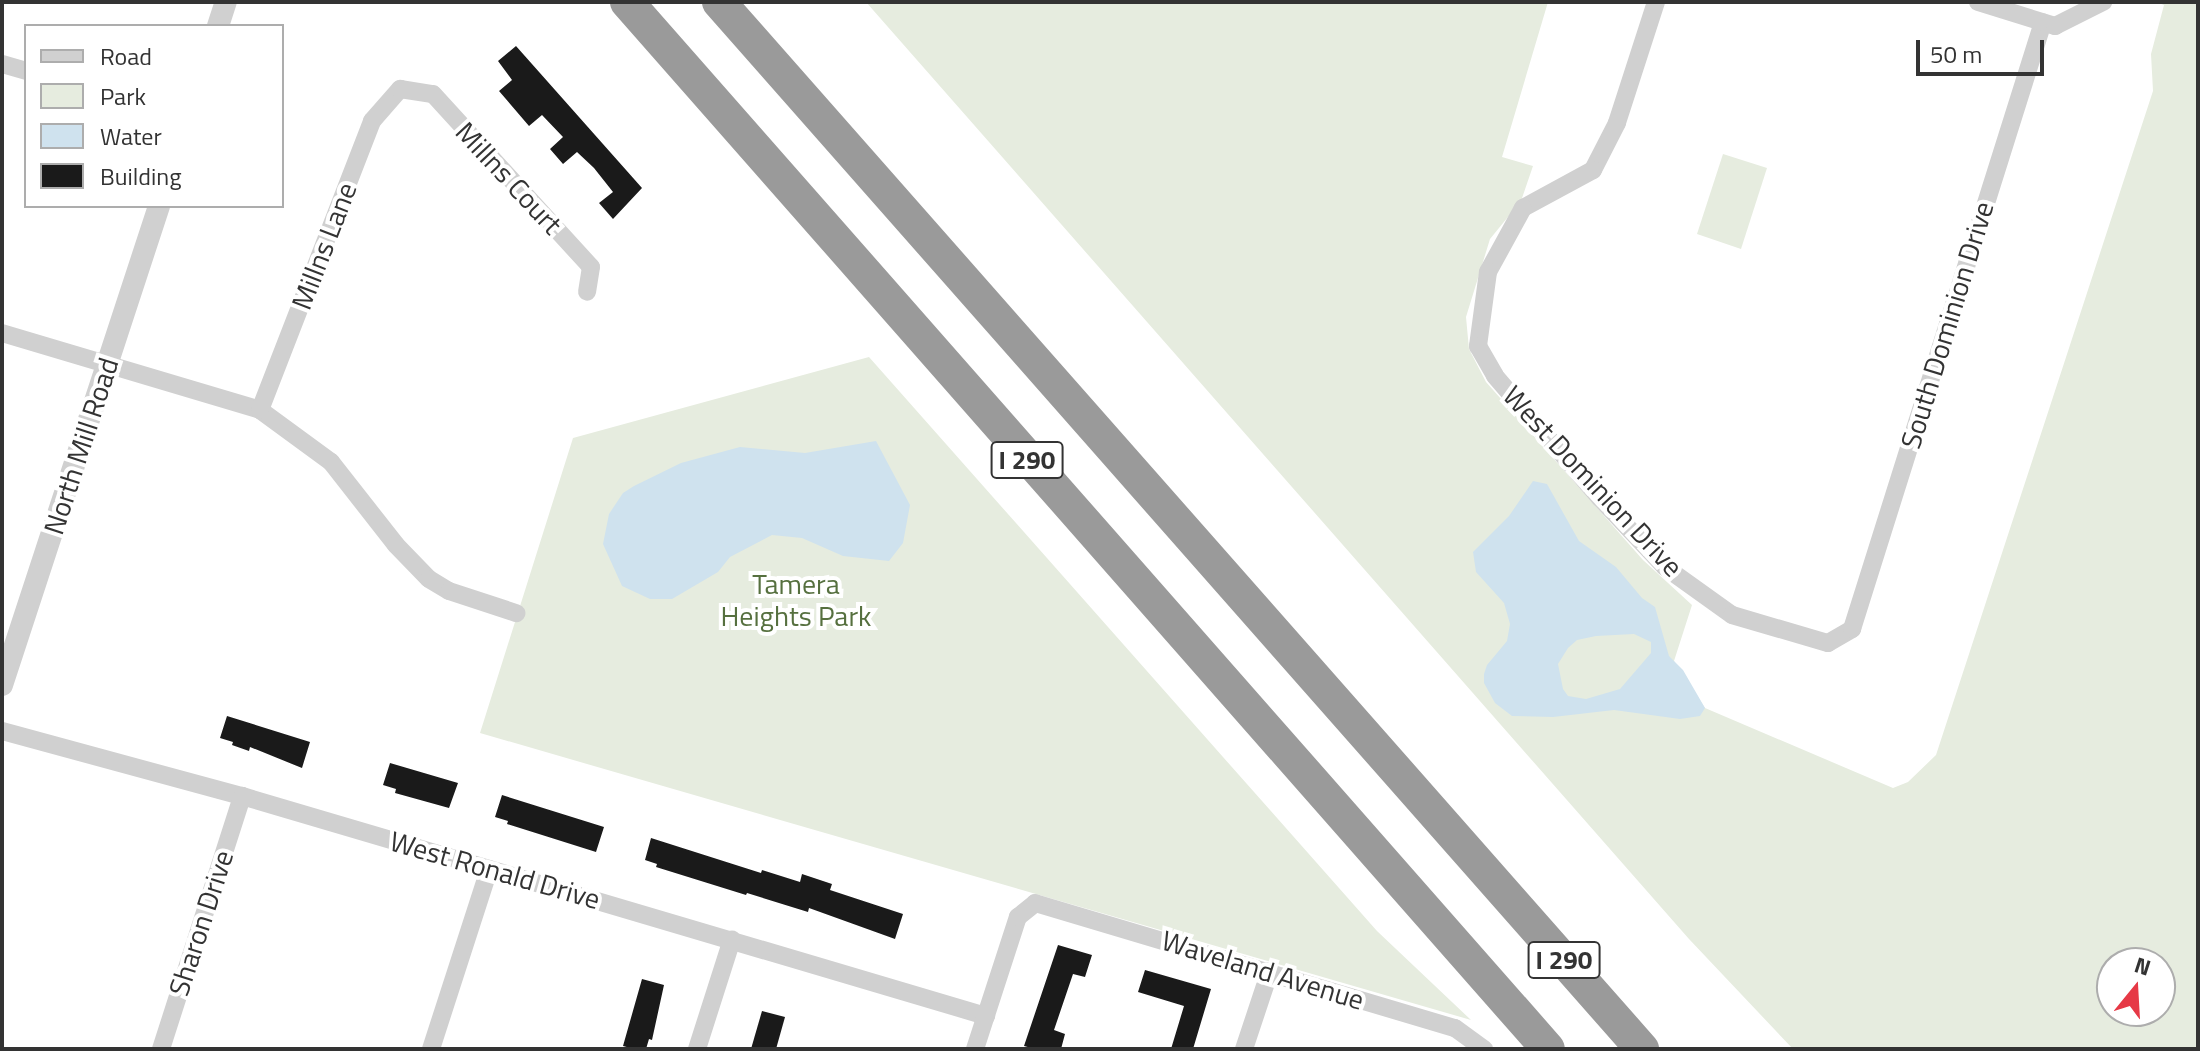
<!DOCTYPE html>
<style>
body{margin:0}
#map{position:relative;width:2200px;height:1051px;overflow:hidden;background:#fff;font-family:"Titillium Web",sans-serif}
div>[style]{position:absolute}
.green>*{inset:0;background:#e6ecdf}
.water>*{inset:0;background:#cfe2ee}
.building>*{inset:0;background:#1a1a1a}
.minor>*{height:18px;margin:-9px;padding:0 9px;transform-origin:9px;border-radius:9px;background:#d0d0d0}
.tertiary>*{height:22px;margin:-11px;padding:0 11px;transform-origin:11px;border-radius:11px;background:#d0d0d0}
.motorway>*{height:34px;margin:-17px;padding:0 17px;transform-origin:17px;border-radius:17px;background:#9a9a9a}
span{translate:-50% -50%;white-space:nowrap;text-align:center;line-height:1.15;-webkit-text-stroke:8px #fff;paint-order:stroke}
.shield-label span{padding:2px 6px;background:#fff;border:2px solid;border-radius:6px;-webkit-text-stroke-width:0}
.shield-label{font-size:26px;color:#333;font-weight:700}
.street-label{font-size:28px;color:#333}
.park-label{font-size:28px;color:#56703f}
.frame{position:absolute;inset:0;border:4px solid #333;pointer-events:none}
.legend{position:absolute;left:24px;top:24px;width:260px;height:184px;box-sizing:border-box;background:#fff;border:2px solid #adadad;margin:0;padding:10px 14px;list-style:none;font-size:24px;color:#333}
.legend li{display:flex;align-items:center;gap:16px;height:40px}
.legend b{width:40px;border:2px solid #adadad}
.north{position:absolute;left:2096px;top:947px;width:80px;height:80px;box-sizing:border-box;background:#fff;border:2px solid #adadad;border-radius:50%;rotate:18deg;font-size:22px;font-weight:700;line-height:32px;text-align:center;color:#333}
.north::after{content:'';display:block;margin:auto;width:28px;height:36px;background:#e63946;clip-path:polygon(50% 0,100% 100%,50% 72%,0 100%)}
.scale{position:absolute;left:1916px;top:40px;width:128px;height:36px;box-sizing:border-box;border:4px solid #333;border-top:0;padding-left:10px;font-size:24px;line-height:28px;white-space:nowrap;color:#333;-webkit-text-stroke:6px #fff;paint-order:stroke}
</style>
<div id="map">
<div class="green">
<div style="clip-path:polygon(evenodd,866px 2px,1548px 2px,1502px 157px,1533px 166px,1521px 201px,1490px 239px,1466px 317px,1469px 349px,1486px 382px,1643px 560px,1692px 605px,1674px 661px,1705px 708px,1893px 788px,1908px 782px,1936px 755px,2153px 91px,2151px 54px,2164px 5px,2156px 2px,2198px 2px,2198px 1049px,1793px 1049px,1689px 939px,866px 2px,2112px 963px,2160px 963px,2160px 1011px,2112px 1011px,2112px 963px)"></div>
<div style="clip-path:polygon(1723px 154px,1767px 168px,1741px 249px,1697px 234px)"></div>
<div style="clip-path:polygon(869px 357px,1377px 931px,1471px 1020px,480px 733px,573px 438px)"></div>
</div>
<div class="water">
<div style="clip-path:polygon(876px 441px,910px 505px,903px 543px,889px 561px,843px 556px,802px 538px,772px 535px,730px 557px,718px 572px,672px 599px,650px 599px,622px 586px,603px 544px,609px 514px,623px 493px,634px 486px,681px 463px,740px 447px,805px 453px)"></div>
<div style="clip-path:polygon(evenodd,1533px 481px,1547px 484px,1579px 541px,1616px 567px,1642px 598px,1655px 607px,1669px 656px,1683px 670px,1705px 708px,1700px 716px,1680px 719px,1614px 710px,1553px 717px,1512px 716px,1495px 703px,1484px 683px,1484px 674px,1487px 665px,1507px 641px,1510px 624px,1504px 603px,1476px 572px,1473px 552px,1509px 516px,1533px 481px,1634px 634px,1651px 642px,1651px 653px,1620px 689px,1586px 699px,1568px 696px,1563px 689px,1558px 664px,1568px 648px,1577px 640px,1596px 636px,1634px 634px)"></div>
</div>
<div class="building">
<div style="clip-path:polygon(516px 46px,642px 188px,613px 219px,599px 203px,613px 192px,594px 168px,577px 152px,563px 164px,550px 149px,563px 137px,542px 115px,529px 126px,499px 91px,512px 80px,498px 61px)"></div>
<div style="clip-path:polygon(227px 716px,310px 742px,302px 768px,250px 747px,249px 751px,232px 745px,233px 742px,220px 738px)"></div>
<div style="clip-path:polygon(390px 763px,458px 783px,449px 808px,395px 793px,396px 789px,383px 785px)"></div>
<div style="clip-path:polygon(502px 795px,604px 827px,596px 852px,507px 824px,508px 821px,495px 817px)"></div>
<div style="clip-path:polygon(651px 838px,761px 873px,762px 870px,800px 882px,802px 874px,832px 884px,830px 890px,903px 914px,895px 939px,809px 908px,808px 912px,747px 893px,746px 895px,656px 867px,657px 864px,645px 860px)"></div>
<div style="clip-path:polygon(1058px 945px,1092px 955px,1085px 977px,1073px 974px,1054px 1030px,1065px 1034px,1061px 1049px,1035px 1049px,1024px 1046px)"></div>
<div style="clip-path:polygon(1145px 970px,1211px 989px,1193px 1049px,1171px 1049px,1184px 1006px,1138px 992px)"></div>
<div style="clip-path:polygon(642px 979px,664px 985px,652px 1040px,649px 1039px,646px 1049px,634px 1049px,623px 1046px)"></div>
<div style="clip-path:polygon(762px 1011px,785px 1017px,776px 1049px,751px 1049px)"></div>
</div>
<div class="minor">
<div style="left:1656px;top:2px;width:127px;rotate:107.9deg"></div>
<div style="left:1617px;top:123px;width:53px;rotate:117.1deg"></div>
<div style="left:1593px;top:170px;width:80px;rotate:151.5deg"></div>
<div style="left:1523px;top:208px;width:73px;rotate:118.7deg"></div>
<div style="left:1488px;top:272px;width:75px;rotate:97.7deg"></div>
<div style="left:1478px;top:346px;width:34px;rotate:60deg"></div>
<div style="left:1495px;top:376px;width:161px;rotate:49.3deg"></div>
<div style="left:1600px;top:498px;width:95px;rotate:46.7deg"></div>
<div style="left:1665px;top:567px;width:82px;rotate:35.6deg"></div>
<div style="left:1732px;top:615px;width:100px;rotate:16.3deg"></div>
<div style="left:1828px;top:643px;width:28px;rotate:-30deg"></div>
<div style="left:1852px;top:629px;width:636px;rotate:-72.53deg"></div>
<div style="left:1978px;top:2px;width:81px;rotate:17.3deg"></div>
<div style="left:2055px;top:26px;width:54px;rotate:-26.6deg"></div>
<div style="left:2px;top:64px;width:25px;rotate:16deg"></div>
<div style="left:2px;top:333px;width:269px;rotate:16.6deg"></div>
<div style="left:260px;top:410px;width:88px;rotate:36.2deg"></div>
<div style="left:331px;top:462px;width:105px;rotate:51.9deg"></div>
<div style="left:396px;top:545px;width:47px;rotate:45.9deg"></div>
<div style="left:429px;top:579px;width:23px;rotate:31deg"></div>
<div style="left:449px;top:591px;width:71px;rotate:18.2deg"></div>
<div style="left:260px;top:410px;width:310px;rotate:-68.8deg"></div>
<div style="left:372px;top:121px;width:43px;rotate:-48.8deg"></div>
<div style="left:400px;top:89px;width:33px;rotate:9deg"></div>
<div style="left:433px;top:94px;width:234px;rotate:47.6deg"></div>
<div style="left:591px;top:267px;width:25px;rotate:99deg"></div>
<div style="left:2px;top:731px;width:249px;rotate:15.2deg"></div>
<div style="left:242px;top:796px;width:776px;rotate:16.47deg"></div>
<div style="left:161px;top:1049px;width:266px;rotate:-72.2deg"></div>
<div style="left:431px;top:1049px;width:189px;rotate:-72.1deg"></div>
<div style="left:697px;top:1049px;width:115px;rotate:-72.3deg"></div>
<div style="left:975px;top:1049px;width:139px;rotate:-72deg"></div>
<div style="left:1018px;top:917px;width:22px;rotate:-39deg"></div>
<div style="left:1035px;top:903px;width:438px;rotate:16.6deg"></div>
<div style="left:1455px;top:1028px;width:36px;rotate:36deg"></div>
<div style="left:1244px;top:1049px;width:82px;rotate:-71.6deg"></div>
</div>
<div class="tertiary">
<div style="left:218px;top:26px;width:25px;rotate:-72deg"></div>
<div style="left:2px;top:685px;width:504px;rotate:-71.85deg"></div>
</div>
<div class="motorway">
<div style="left:627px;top:2px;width:1394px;rotate:48.66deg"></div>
<div style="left:719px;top:2px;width:1396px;rotate:48.6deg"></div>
</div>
<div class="shield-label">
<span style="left:1027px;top:460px">I 290</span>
<span style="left:1564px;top:960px">I 290</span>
</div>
<div class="street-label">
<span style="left:509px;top:178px;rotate:47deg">Millns Court</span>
<span style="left:324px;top:246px;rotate:-69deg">Millns Lane</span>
<span style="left:1947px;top:325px;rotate:-73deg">South Dominion Drive</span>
<span style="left:81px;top:446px;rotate:-72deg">North Mill Road</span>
<span style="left:1593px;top:481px;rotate:47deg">West Dominion Drive</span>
<span style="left:495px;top:870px;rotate:16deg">West Ronald Drive</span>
<span style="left:201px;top:923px;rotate:-72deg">Sharon Drive</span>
<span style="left:1263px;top:970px;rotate:17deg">Waveland Avenue</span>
</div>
<div class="park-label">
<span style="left:796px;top:600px">Tamera<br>Heights Park</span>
</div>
<div class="frame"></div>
<ul class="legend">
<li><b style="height:10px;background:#d0d0d0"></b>Road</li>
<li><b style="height:22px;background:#e6ecdf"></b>Park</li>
<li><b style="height:22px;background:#cfe2ee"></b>Water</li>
<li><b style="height:22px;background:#1a1a1a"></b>Building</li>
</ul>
<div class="north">N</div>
<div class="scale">50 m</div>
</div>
